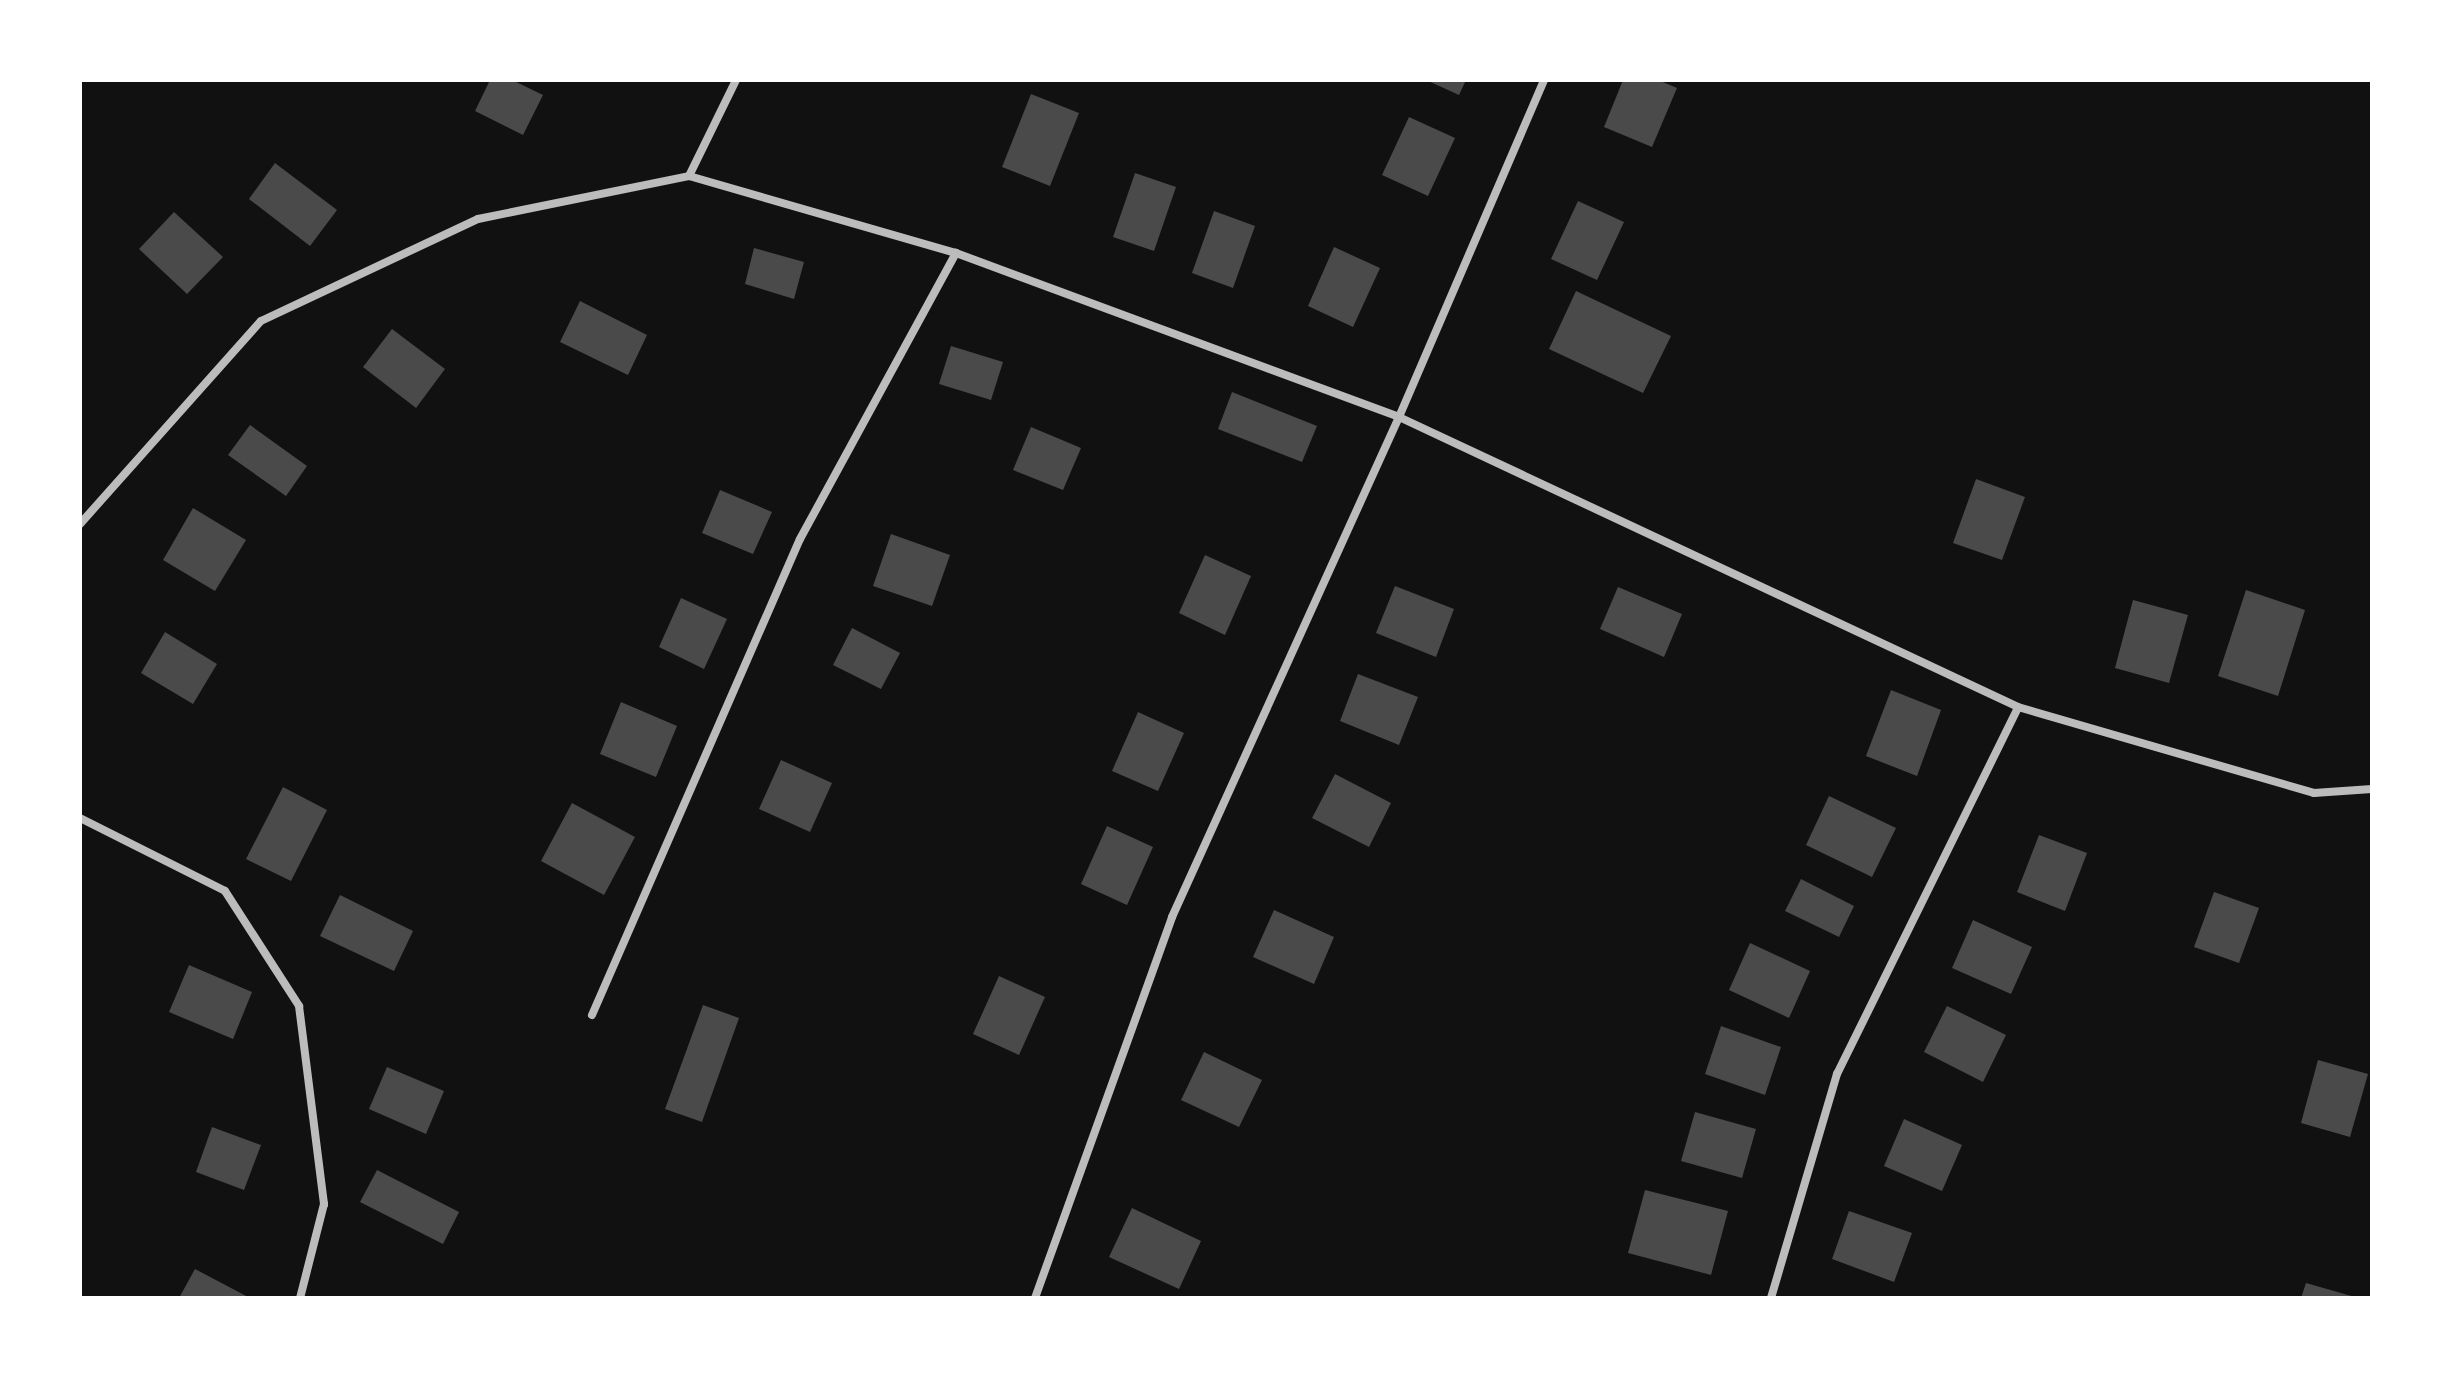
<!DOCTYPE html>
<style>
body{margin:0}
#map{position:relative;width:2452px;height:1378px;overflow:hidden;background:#111;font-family:"PT Sans",sans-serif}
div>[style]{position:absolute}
.building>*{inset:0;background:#4a4a4a}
.minor>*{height:8px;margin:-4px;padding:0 4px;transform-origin:4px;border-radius:4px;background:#bcbcbc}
span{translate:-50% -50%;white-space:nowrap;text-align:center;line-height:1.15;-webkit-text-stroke:6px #fff;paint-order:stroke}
.frame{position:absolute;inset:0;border:82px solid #fff;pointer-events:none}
</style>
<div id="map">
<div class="building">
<div style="clip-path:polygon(490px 80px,512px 80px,543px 95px,523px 135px,475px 111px)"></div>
<div style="clip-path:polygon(1426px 80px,1466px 80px,1459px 95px)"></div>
<div style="clip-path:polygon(1623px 80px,1658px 80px,1677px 88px,1652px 147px,1604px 127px)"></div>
<div style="clip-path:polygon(1031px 94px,1079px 113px,1050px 186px,1002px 167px)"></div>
<div style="clip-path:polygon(1409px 117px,1455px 138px,1428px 196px,1382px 175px)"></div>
<div style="clip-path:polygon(275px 163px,337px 210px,310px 246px,249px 199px)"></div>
<div style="clip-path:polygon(1135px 173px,1176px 187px,1154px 251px,1113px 237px)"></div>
<div style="clip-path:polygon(1578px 201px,1624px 222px,1597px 280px,1551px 259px)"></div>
<div style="clip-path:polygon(1214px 211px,1255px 226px,1233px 288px,1192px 273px)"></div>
<div style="clip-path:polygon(174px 212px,223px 257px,187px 294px,139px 249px)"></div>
<div style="clip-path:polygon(1334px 247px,1380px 268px,1353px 327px,1308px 306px)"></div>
<div style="clip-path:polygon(754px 248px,804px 262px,794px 299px,745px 284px)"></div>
<div style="clip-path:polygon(1576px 291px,1671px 336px,1643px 393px,1549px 349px)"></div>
<div style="clip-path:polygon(580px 301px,647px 335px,628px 375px,560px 342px)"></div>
<div style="clip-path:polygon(392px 329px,445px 369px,416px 408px,363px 367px)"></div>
<div style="clip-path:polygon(951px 346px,1003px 362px,991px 400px,939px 384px)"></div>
<div style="clip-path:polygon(1232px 392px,1317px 426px,1302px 462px,1218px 429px)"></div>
<div style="clip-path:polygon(250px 425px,307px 466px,286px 496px,228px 455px)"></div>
<div style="clip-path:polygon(1031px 427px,1081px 448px,1063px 490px,1013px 470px)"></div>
<div style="clip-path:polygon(1976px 479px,2025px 497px,2002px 560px,1953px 543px)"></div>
<div style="clip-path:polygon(720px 490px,772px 512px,753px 554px,702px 533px)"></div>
<div style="clip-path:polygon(193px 508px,246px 540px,215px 591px,163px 560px)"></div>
<div style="clip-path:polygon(891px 534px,950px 555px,932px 606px,873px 586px)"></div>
<div style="clip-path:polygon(1205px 555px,1251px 576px,1225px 635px,1179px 613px)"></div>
<div style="clip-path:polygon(1395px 586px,1454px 609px,1436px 657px,1376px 633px)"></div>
<div style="clip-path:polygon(1618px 587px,1682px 614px,1664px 657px,1600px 629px)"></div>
<div style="clip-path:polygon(2246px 590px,2305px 610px,2278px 696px,2218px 676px)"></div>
<div style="clip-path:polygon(681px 598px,727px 619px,704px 669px,659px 647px)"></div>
<div style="clip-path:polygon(2133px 600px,2188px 615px,2169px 683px,2115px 668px)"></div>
<div style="clip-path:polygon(852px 628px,900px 653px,881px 689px,833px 665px)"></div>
<div style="clip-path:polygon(165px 632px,217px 664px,193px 704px,141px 673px)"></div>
<div style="clip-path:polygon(1358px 674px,1418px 697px,1399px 745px,1340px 721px)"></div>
<div style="clip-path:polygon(1891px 690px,1941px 710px,1917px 776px,1866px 756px)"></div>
<div style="clip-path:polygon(621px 702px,677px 726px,656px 777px,600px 754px)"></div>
<div style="clip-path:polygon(1138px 712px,1184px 733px,1158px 791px,1112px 771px)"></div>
<div style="clip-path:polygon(781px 760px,832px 783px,810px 832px,759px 809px)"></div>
<div style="clip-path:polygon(1335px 774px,1391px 803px,1369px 847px,1312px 818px)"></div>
<div style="clip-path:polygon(283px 787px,327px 810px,291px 881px,246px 859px)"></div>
<div style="clip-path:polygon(1829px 796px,1896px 828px,1872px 877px,1806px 845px)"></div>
<div style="clip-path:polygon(572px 803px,635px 837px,604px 895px,541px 861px)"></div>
<div style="clip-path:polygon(1107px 826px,1153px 847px,1127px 905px,1081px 884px)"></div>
<div style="clip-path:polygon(2039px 835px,2087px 853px,2065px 911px,2017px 892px)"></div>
<div style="clip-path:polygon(1801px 879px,1854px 906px,1839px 937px,1785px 911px)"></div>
<div style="clip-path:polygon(2214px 892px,2259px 908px,2239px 963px,2194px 947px)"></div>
<div style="clip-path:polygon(340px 895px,413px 931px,394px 971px,320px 936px)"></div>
<div style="clip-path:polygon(1274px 910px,1334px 937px,1314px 984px,1253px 957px)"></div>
<div style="clip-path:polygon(1973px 920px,2032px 947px,2011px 994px,1952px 968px)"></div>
<div style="clip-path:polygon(1750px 943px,1810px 971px,1789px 1018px,1729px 990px)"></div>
<div style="clip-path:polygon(189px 965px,252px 992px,233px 1039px,169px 1012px)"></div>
<div style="clip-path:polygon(999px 976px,1045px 997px,1019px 1055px,973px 1034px)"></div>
<div style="clip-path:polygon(703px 1005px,739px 1018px,702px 1122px,665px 1109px)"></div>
<div style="clip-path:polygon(1947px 1006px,2006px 1035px,1983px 1082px,1924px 1052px)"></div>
<div style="clip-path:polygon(1721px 1026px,1781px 1047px,1765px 1095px,1705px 1074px)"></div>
<div style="clip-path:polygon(1204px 1052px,1262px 1080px,1239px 1127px,1181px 1100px)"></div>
<div style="clip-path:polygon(2318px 1060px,2368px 1074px,2350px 1137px,2301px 1123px)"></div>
<div style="clip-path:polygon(387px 1067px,444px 1091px,426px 1134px,369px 1109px)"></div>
<div style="clip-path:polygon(1695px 1112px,1756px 1129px,1742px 1178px,1681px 1161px)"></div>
<div style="clip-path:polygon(1904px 1119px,1962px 1145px,1942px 1191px,1884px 1166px)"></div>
<div style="clip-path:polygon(212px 1127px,261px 1145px,244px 1190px,196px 1172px)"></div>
<div style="clip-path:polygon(377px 1170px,459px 1212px,443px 1244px,360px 1202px)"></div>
<div style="clip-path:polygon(1645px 1190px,1728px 1211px,1711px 1275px,1628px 1253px)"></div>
<div style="clip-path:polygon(1132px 1208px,1201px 1241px,1179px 1289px,1109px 1257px)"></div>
<div style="clip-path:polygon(1849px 1211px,1912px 1233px,1894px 1282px,1832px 1259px)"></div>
<div style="clip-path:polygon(195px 1269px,250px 1298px,179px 1298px)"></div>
<div style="clip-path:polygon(2306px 1283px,2355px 1297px,2355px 1298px,2301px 1298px)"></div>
</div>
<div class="minor">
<div style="left:689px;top:176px;width:107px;rotate:-63.9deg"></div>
<div style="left:80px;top:524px;width:272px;rotate:-48.3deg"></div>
<div style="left:261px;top:321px;width:240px;rotate:-25.2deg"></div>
<div style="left:478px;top:219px;width:215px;rotate:-11.5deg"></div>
<div style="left:689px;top:176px;width:278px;rotate:16.1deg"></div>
<div style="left:956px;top:253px;width:472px;rotate:20.3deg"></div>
<div style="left:1399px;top:417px;width:684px;rotate:25.1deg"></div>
<div style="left:2018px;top:707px;width:308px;rotate:16.2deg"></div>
<div style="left:2314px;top:793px;width:58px;rotate:-3.9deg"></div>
<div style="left:80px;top:818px;width:162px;rotate:26.7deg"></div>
<div style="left:225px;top:891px;width:137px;rotate:57.2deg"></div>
<div style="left:299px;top:1006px;width:200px;rotate:82.8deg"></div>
<div style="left:324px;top:1204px;width:97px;rotate:104.3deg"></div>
<div style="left:592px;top:1015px;width:519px;rotate:-66.4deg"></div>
<div style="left:800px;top:539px;width:326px;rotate:-61.4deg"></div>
<div style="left:1035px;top:1298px;width:405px;rotate:-70.2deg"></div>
<div style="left:1172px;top:917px;width:549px;rotate:-65.58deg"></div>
<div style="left:1399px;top:417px;width:367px;rotate:-66.7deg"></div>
<div style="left:1771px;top:1298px;width:234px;rotate:-73.6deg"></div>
<div style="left:1837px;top:1074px;width:409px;rotate:-63.7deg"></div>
</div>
<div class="frame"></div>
</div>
